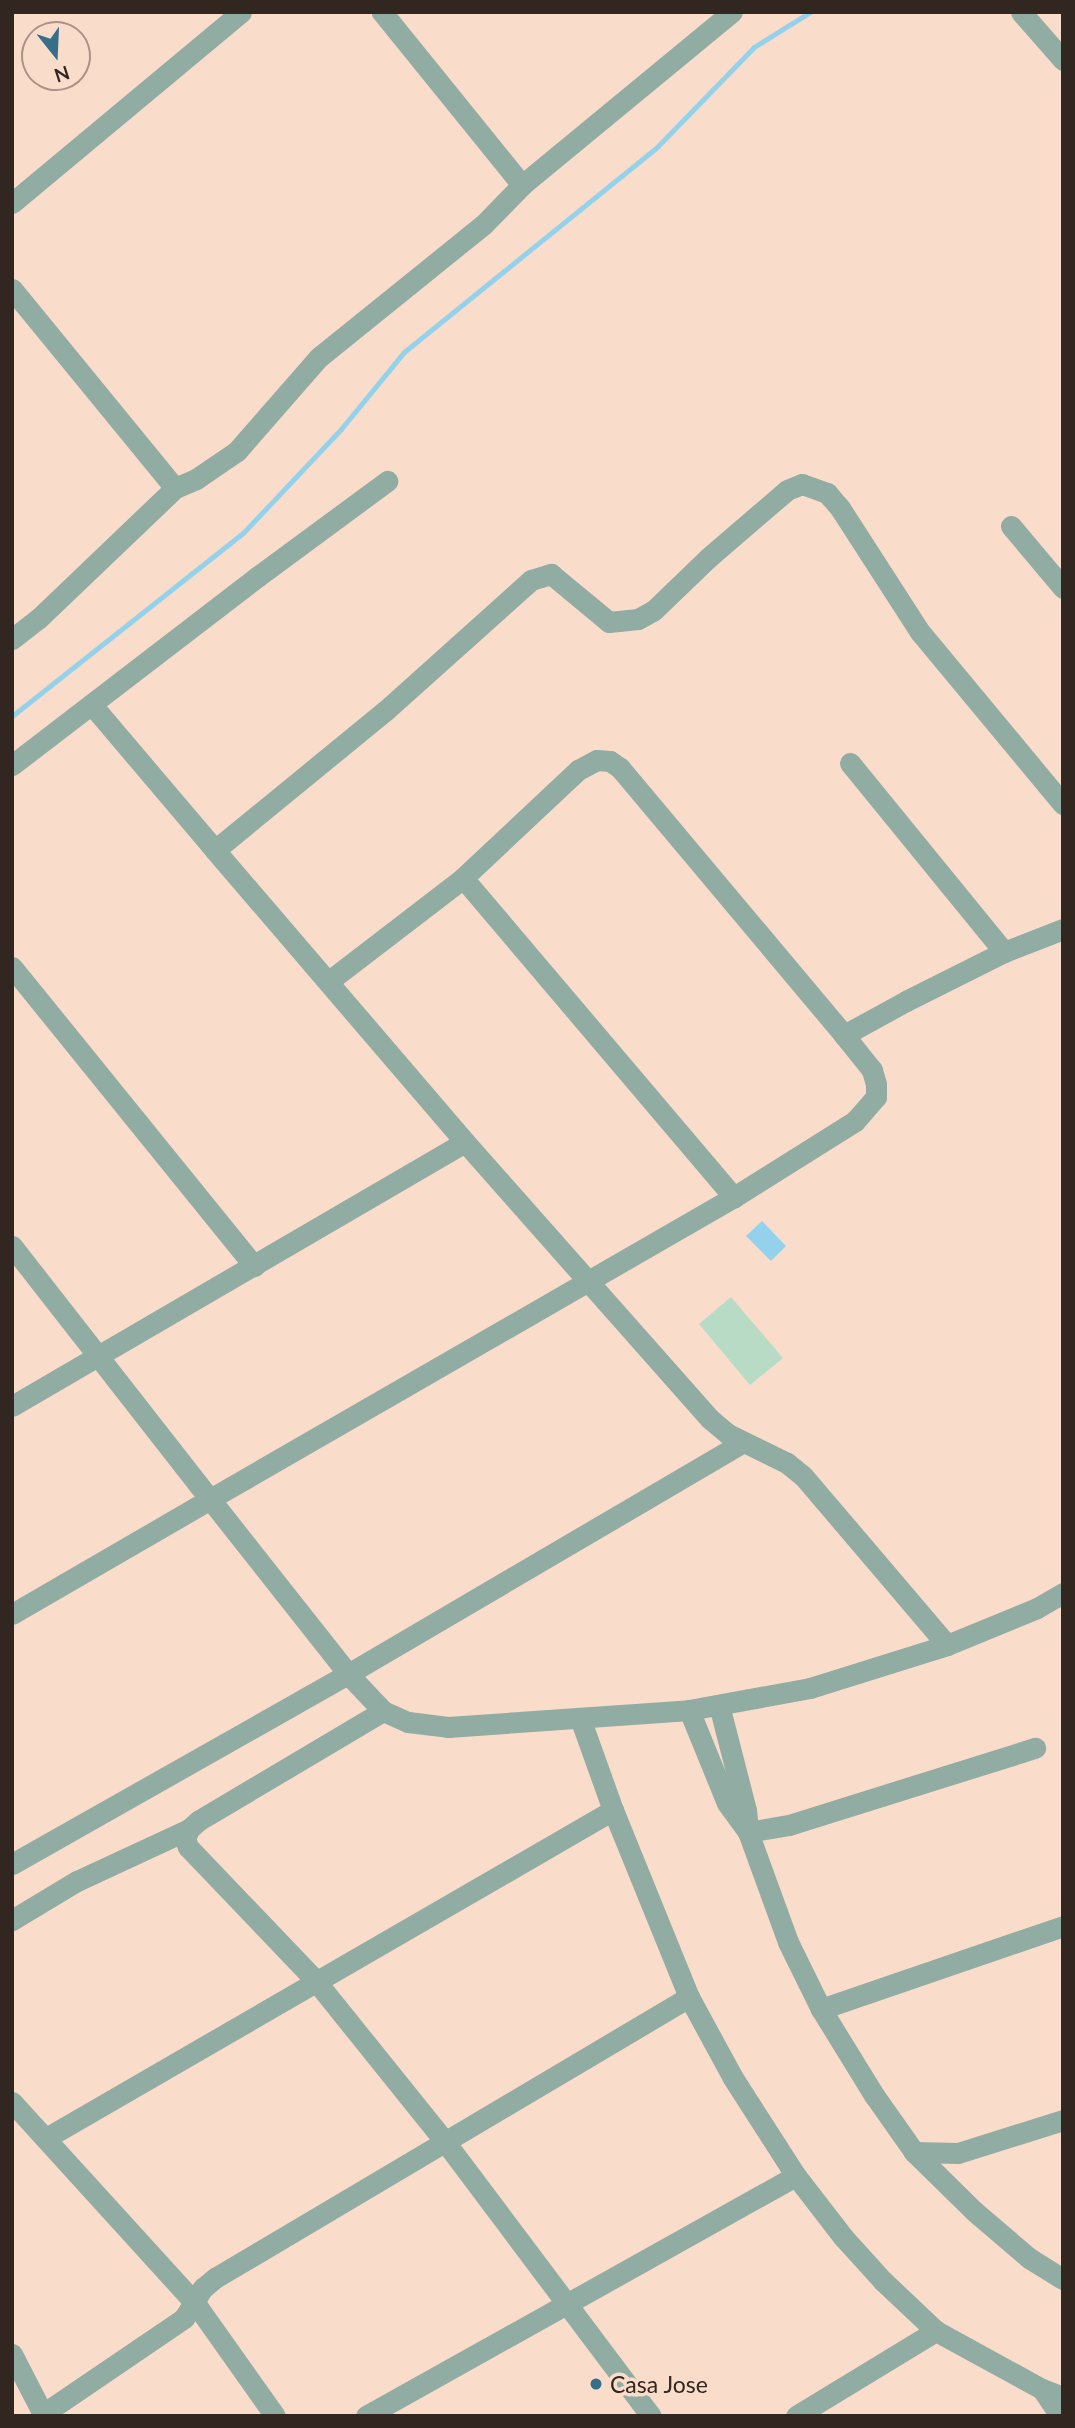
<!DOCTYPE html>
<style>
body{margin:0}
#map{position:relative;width:1075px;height:2428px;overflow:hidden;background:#fadccb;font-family:Lato,sans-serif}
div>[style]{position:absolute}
.green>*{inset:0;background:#b7dbc4}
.water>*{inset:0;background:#94d2eb}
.stream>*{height:5px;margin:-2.5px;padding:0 2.5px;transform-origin:2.5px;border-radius:2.5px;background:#94d2eb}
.minor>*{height:21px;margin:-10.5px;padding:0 10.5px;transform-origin:10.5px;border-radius:10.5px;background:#91aca3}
.tertiary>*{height:21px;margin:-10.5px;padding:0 10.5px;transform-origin:10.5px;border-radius:10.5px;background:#91aca3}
.dots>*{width:19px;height:19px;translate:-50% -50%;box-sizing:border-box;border:4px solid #fadccb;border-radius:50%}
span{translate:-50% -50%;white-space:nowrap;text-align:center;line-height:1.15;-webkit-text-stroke:7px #fadccb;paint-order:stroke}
.poi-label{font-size:23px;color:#312620}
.left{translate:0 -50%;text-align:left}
.frame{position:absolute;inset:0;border:14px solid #312620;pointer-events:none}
.north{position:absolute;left:21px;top:21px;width:70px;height:70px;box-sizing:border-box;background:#fadccb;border:2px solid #aa9387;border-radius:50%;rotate:162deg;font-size:19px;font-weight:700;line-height:28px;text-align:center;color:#312620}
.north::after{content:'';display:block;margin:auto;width:24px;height:32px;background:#357088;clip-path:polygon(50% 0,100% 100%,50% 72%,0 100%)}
</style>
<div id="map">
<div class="green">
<div style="clip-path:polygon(731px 1297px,783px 1358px,750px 1385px,699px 1324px)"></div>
</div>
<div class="water">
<div style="clip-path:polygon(762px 1221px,786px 1246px,771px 1261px,746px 1236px)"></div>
</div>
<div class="stream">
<div style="left:12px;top:716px;width:295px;rotate:-38.4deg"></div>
<div style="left:243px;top:533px;width:143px;rotate:-46.7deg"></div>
<div style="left:341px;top:429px;width:99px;rotate:-50.7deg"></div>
<div style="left:404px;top:352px;width:327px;rotate:-39deg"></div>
<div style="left:658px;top:146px;width:138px;rotate:-45.9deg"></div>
<div style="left:754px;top:47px;width:66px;rotate:-32deg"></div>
</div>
<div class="minor">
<div style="left:1021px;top:12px;width:64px;rotate:48.8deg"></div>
<div style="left:522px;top:185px;width:272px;rotate:-39.5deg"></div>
<div style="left:12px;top:203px;width:298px;rotate:-39.8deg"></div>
<div style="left:12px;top:289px;width:257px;rotate:50.7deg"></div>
<div style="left:175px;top:488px;width:23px;rotate:-23deg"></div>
<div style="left:196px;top:479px;width:50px;rotate:-34.3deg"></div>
<div style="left:237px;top:451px;width:123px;rotate:-48.9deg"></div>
<div style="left:318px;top:358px;width:213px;rotate:-38.9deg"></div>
<div style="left:484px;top:224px;width:54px;rotate:-45.7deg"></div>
<div style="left:522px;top:185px;width:223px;rotate:-129deg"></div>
<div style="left:1011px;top:526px;width:81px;rotate:50deg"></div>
<div style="left:12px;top:639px;width:33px;rotate:-38deg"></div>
<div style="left:38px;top:619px;width:190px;rotate:-43.7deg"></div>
<div style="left:92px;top:705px;width:190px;rotate:49.7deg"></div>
<div style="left:850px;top:763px;width:244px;rotate:50.8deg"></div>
<div style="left:12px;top:765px;width:309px;rotate:-37.5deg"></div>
<div style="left:257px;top:577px;width:162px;rotate:-36.4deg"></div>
<div style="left:463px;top:878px;width:419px;rotate:49.7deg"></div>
<div style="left:12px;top:967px;width:385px;rotate:51deg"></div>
<div style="left:329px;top:981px;width:169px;rotate:-37.5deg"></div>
<div style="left:463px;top:878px;width:158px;rotate:-43.2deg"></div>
<div style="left:578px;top:770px;width:21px;rotate:-28deg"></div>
<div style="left:597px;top:760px;width:13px;rotate:4deg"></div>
<div style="left:610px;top:761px;width:12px;rotate:35deg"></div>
<div style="left:620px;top:768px;width:349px;rotate:50deg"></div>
<div style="left:12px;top:1246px;width:321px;rotate:52deg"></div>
<div style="left:210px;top:1499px;width:605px;rotate:-29.96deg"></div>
<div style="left:734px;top:1197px;width:143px;rotate:-32.1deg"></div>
<div style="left:855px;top:1121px;width:32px;rotate:-49deg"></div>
<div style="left:876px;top:1097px;width:13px;rotate:-90deg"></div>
<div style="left:876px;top:1084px;width:15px;rotate:-106deg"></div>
<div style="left:872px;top:1070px;width:45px;rotate:-128.7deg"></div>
<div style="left:844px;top:1035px;width:71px;rotate:-28.7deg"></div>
<div style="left:906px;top:1001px;width:110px;rotate:-26.6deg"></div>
<div style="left:1004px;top:952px;width:63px;rotate:-21.3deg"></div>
<div style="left:12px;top:1406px;width:524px;rotate:-30.23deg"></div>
<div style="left:947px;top:1645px;width:222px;rotate:-130.4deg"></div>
<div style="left:803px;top:1476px;width:21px;rotate:-141deg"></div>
<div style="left:787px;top:1463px;width:66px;rotate:-153.8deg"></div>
<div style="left:728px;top:1434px;width:23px;rotate:-140deg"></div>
<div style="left:710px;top:1419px;width:370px;rotate:-131.5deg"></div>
<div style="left:465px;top:1142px;width:384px;rotate:-130.6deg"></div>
<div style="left:215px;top:850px;width:220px;rotate:-39.3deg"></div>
<div style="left:385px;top:711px;width:196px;rotate:-41.9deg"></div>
<div style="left:531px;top:580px;width:21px;rotate:-17deg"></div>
<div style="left:551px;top:574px;width:75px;rotate:39.6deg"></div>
<div style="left:609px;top:622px;width:29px;rotate:-6deg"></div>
<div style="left:638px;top:619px;width:18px;rotate:-29deg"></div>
<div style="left:654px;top:610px;width:75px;rotate:-43.9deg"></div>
<div style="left:708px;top:558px;width:104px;rotate:-40.7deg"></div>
<div style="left:787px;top:490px;width:16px;rotate:-22deg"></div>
<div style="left:802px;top:484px;width:27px;rotate:20deg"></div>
<div style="left:827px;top:493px;width:20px;rotate:49deg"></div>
<div style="left:840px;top:508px;width:148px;rotate:57.2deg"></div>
<div style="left:920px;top:632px;width:224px;rotate:50.3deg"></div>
<div style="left:719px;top:1705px;width:108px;rotate:75.6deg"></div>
<div style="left:746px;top:1810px;width:20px;rotate:84deg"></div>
<div style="left:689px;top:1710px;width:100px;rotate:67.8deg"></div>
<div style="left:727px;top:1803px;width:36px;rotate:54deg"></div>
<div style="left:748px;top:1832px;width:117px;rotate:70deg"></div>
<div style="left:788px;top:1942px;width:75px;rotate:63.8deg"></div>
<div style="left:821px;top:2009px;width:101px;rotate:58.4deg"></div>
<div style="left:874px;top:2095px;width:70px;rotate:54.9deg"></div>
<div style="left:914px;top:2152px;width:84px;rotate:44.5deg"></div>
<div style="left:974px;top:2211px;width:72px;rotate:40.5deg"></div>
<div style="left:1029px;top:2258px;width:40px;rotate:32deg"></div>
<div style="left:383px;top:1711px;width:215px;rotate:149.3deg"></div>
<div style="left:198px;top:1821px;width:12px;rotate:138deg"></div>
<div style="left:189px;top:1829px;width:11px;rotate:112deg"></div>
<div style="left:185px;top:1839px;width:9px;rotate:69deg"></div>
<div style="left:188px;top:1847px;width:184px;rotate:46.3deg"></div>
<div style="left:315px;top:1980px;width:209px;rotate:51.2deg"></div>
<div style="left:446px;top:2143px;width:341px;rotate:53.1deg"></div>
<div style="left:580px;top:1718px;width:98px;rotate:70.3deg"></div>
<div style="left:613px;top:1810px;width:202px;rotate:67.9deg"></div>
<div style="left:689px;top:1997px;width:92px;rotate:61.5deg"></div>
<div style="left:733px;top:2078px;width:117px;rotate:57.3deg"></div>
<div style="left:796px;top:2176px;width:78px;rotate:52.3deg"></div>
<div style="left:844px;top:2238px;width:58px;rotate:47.8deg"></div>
<div style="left:883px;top:2281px;width:73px;rotate:43.3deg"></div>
<div style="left:936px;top:2331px;width:121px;rotate:28.7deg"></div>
<div style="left:1042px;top:2389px;width:22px;rotate:21deg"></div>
<div style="left:748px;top:1832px;width:42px;rotate:-9.7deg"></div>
<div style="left:789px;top:1825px;width:258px;rotate:-17.4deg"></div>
<div style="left:12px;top:1864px;width:386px;rotate:-29.5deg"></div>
<div style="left:348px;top:1674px;width:458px;rotate:-30.4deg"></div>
<div style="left:12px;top:1920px;width:76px;rotate:-31deg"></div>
<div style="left:77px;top:1881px;width:123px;rotate:-24.9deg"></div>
<div style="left:821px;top:2009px;width:256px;rotate:-18.9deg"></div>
<div style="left:12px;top:2102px;width:272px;rotate:47.7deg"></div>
<div style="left:195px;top:2303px;width:138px;rotate:54.7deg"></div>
<div style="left:46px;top:2138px;width:655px;rotate:-30.05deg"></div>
<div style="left:914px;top:2152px;width:44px;rotate:1.3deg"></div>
<div style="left:958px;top:2153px;width:110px;rotate:-17.4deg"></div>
<div style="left:12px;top:2354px;width:70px;rotate:62.7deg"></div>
<div style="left:1042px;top:2389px;width:32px;rotate:56deg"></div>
<div style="left:43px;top:2414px;width:171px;rotate:-34.2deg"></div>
<div style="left:184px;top:2318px;width:36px;rotate:-58deg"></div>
<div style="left:203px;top:2288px;width:16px;rotate:-40deg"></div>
<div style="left:215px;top:2278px;width:551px;rotate:-30.66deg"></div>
<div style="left:366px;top:2416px;width:492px;rotate:-29.2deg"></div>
<div style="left:796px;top:2416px;width:164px;rotate:-31.3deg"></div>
</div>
<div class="tertiary">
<div style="left:12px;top:1614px;width:229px;rotate:-30.1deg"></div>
<div style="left:210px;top:1499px;width:223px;rotate:51.7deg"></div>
<div style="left:348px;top:1674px;width:51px;rotate:46.6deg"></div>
<div style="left:383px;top:1711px;width:27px;rotate:24deg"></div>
<div style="left:408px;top:1722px;width:40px;rotate:7.1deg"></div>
<div style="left:448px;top:1727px;width:242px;rotate:-4deg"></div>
<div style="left:689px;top:1710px;width:123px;rotate:-10.3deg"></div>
<div style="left:810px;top:1688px;width:144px;rotate:-17.4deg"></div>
<div style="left:947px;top:1645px;width:97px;rotate:-22.3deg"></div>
<div style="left:1037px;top:1608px;width:30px;rotate:-30deg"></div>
</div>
<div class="dots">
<div style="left:596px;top:2384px;background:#357088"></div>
</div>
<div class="poi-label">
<span class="left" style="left:610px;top:2384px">Casa Jose</span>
</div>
<div class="frame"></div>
<div class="north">N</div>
</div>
